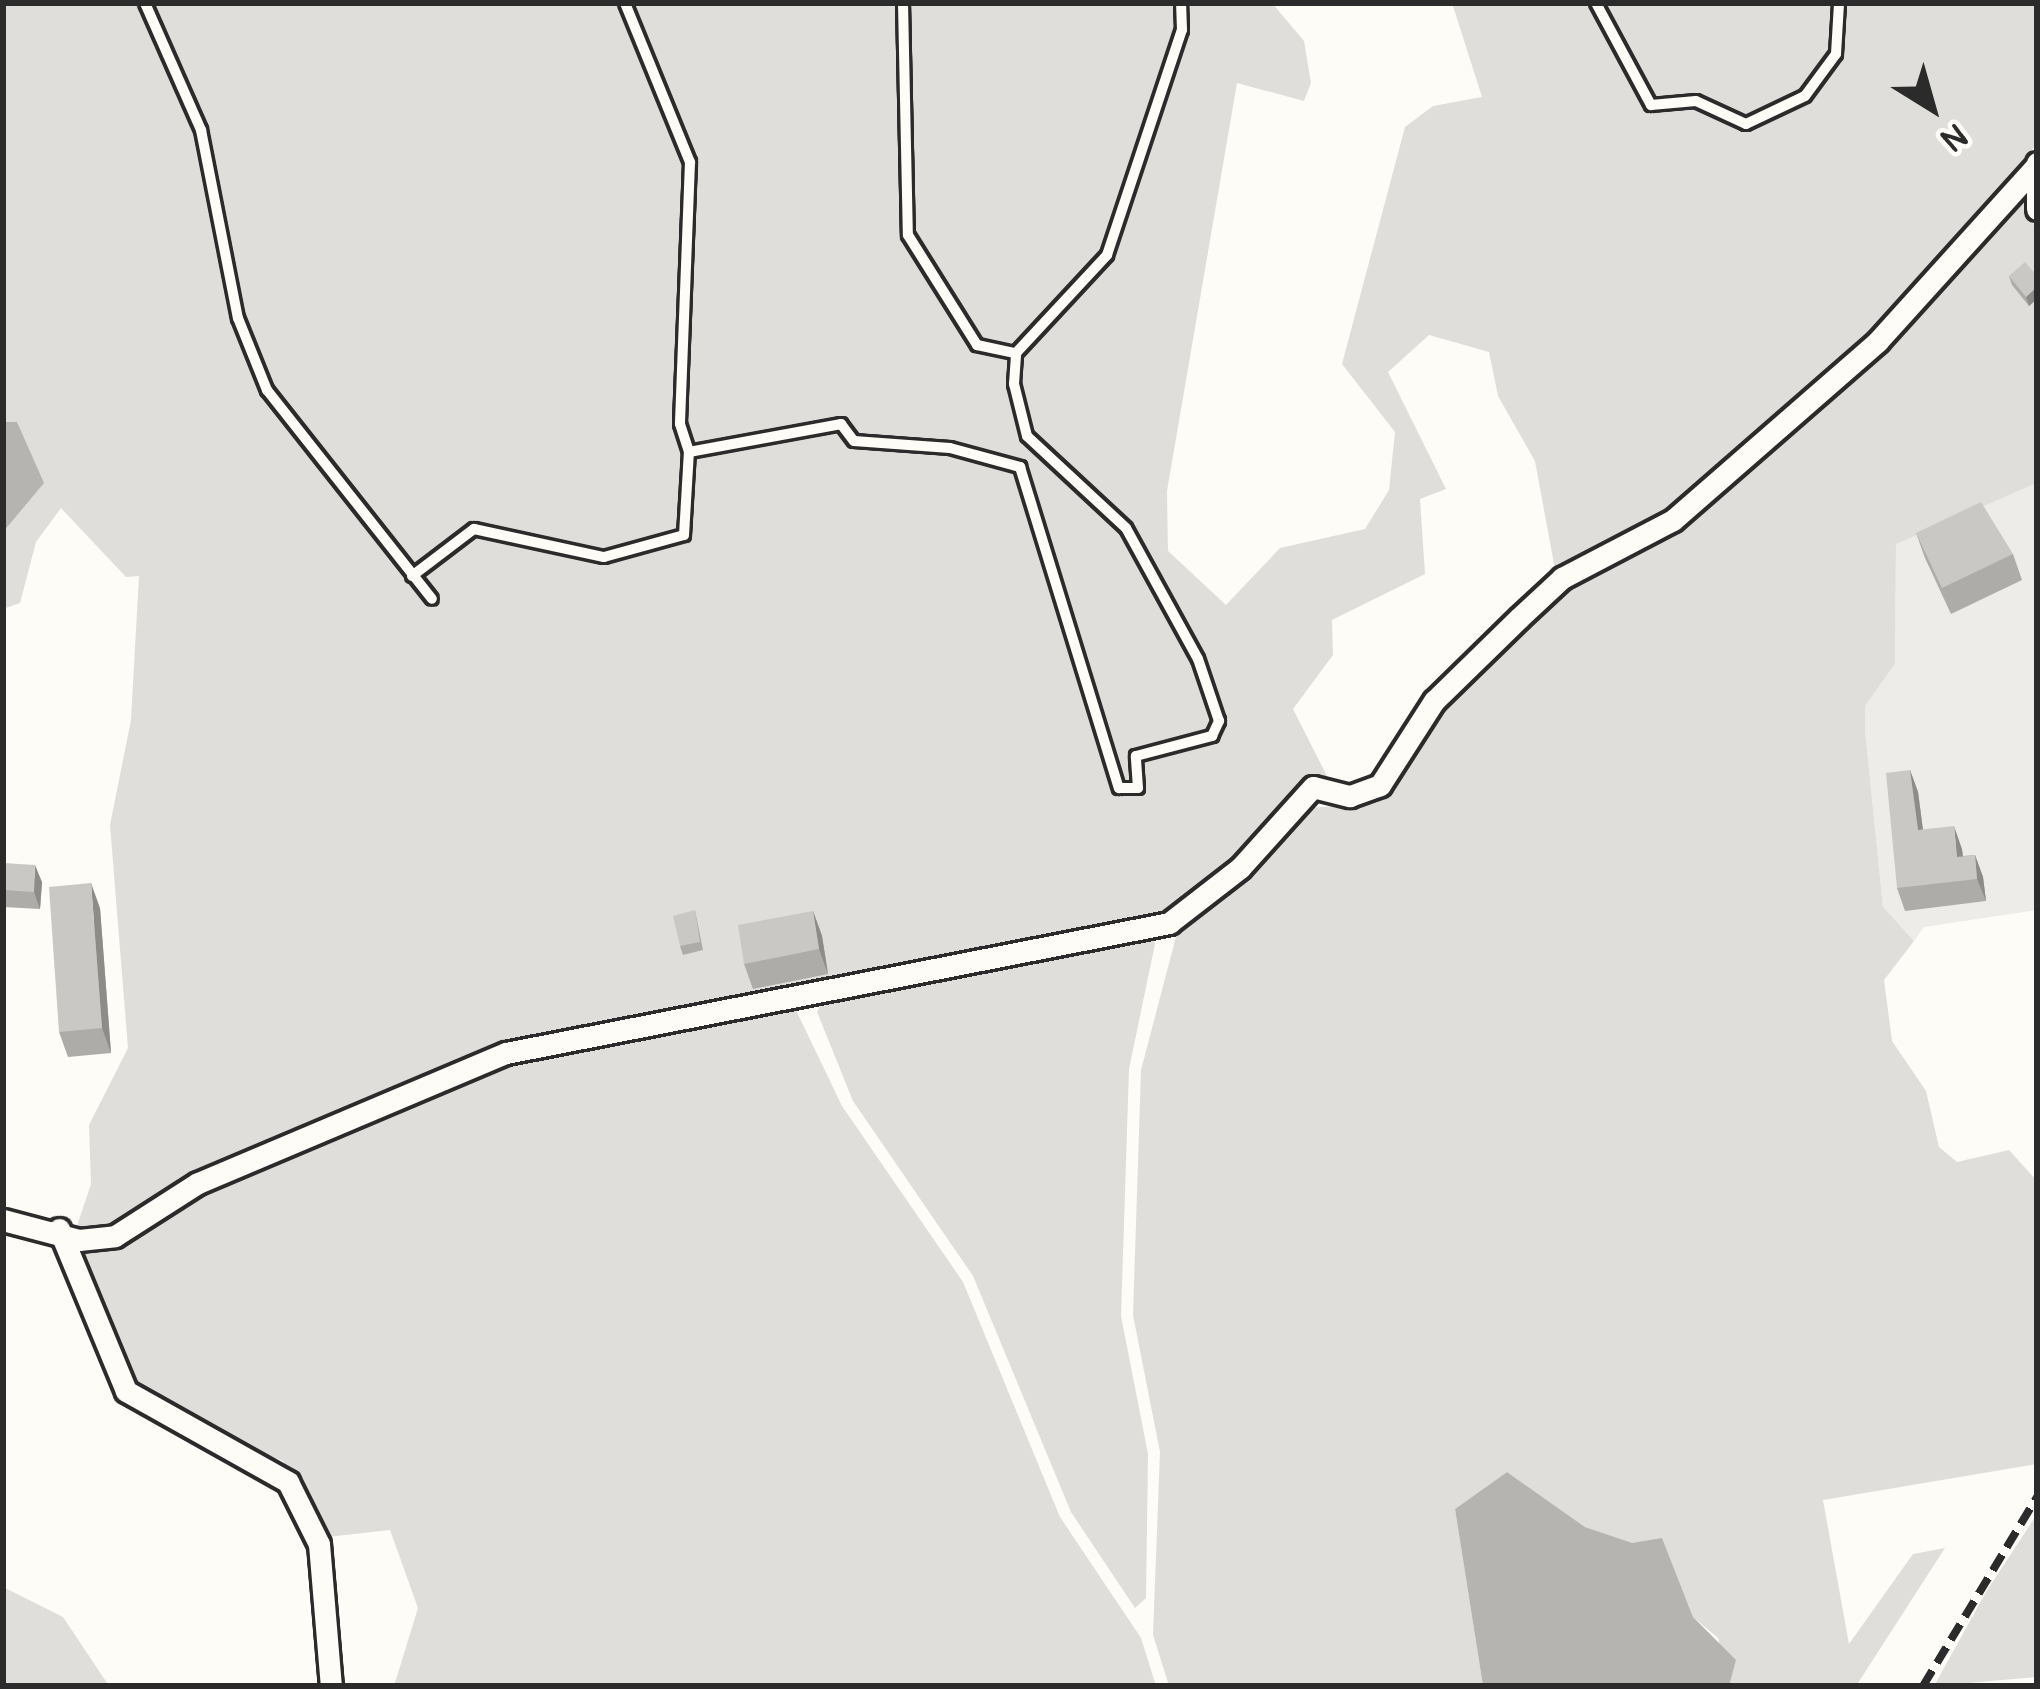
<!DOCTYPE html>
<style>
body{margin:0}
#map{position:relative;width:2040px;height:1689px;overflow:hidden;background:#fdfcf7;font-family:Pangolin,sans-serif}
div>[style]{position:absolute}
.built>*{inset:0;background:#edece8}
.green>*{inset:0;background:#dfdeda}
.water>*{inset:0;background:#b5b4b1}
.roads{filter:drop-shadow(3px 0 #2b2b2b) drop-shadow(-3px 0 #2b2b2b) drop-shadow(0 3px #2b2b2b) drop-shadow(0 -3px #2b2b2b)}
.service>*{height:10px;margin:-5px;padding:0 5px;transform-origin:5px;border-radius:5px;background:#fdfcf7}
.minor>*{height:21px;margin:-10.5px;padding:0 10.5px;transform-origin:10.5px;border-radius:10.5px;background:#fdfcf7}
.rail>*{height:8px;margin-top:-4px;transform-origin:0;background:repeating-linear-gradient(90deg,#2b2b2b 0 18px,transparent 0 27px)}
.wall>*{inset:0;background:#adaca9}
.shaded-wall>*{inset:0;background:#8d8c89}
.building>*{inset:0;background:#c9c8c4}
span{translate:-50% -50%;white-space:nowrap;text-align:center;line-height:1.15;-webkit-text-stroke:9px #fdfcf7;paint-order:stroke}
.frame{position:absolute;inset:0;border:6px solid #2b2b2b;pointer-events:none}
.north{position:absolute;left:1872px;top:48px;width:120px;height:120px;-webkit-text-stroke:9px #fdfcf7;paint-order:stroke;rotate:143deg;font-size:33px;font-weight:700;line-height:48px;text-align:center;color:#2b2b2b}
.north::after{content:'';display:block;margin:auto;width:42px;height:54px;background:#2b2b2b;clip-path:polygon(50% 0,100% 100%,50% 72%,0 100%)}
</style>
<div id="map">
<div class="built">
<div style="clip-path:polygon(2037px 483px,2037px 910px,1924px 927px,1914px 941px,1883px 908px,1865px 730px,1865px 706px,1895px 664px,1896px 543px)"></div>
</div>
<div class="green">
<div style="clip-path:polygon(3px 3px,1272px 3px,1304px 41px,1311px 83px,1304px 101px,1237px 83px,1167px 491px,1168px 551px,1226px 605px,1280px 548px,1365px 529px,1389px 490px,1395px 432px,1342px 364px,1405px 127px,1433px 106px,1482px 97px,1452px 3px,2037px 3px,2037px 144px,1872px 330px,1667px 510px,1556px 575px,1535px 461px,1498px 396px,1489px 352px,1429px 335px,1388px 372px,1446px 489px,1420px 499px,1425px 574px,1332px 620px,1333px 655px,1293px 709px,1330px 782px,1157px 918px,722px 1002px,347px 1109px,168px 1188px,112px 1231px,75px 1232px,91px 1184px,89px 1125px,128px 1048px,110px 825px,131px 720px,139px 576px,126px 577px,61px 508px,36px 542px,20px 603px,3px 609px)"></div>
<div style="clip-path:polygon(2024px 184px,2037px 239px,2037px 483px,1896px 544px,1895px 664px,1865px 706px,1865px 730px,1883px 907px,1914px 941px,1884px 980px,1892px 1041px,1926px 1091px,1939px 1147px,1957px 1162px,2009px 1150px,2037px 1181px,2037px 1464px,1823px 1500px,1849px 1644px,1913px 1554px,1945px 1548px,1856px 1686px,1729px 1686px,1718px 1638px,1693px 1617px,1662px 1539px,1632px 1544px,1585px 1527px,1507px 1472px,1455px 1509px,1483px 1686px,1169px 1686px,1153px 1635px,1160px 1452px,1133px 1315px,1141px 1070px,1177px 933px,1256px 869px,1309px 808px,1377px 803px,1440px 705px,1561px 588px,1671px 531px)"></div>
<div style="clip-path:polygon(1148px 932px,1155px 944px,1129px 1069px,1121px 1316px,1148px 1454px,1146px 1598px,1135px 1608px,1071px 1512px,973px 1276px,853px 1101px,817px 1012px,824px 998px)"></div>
<div style="clip-path:polygon(793px 1004px,842px 1106px,963px 1282px,1060px 1517px,1141px 1638px,1156px 1686px,394px 1686px,418px 1608px,390px 1530px,327px 1537px,283px 1461px,160px 1410px,121px 1373px,77px 1248px,117px 1243px,201px 1190px,508px 1061px)"></div>
<div style="clip-path:polygon(2037px 1514px,2037px 1677px,1934px 1686px,1986px 1592px)"></div>
<div style="clip-path:polygon(3px 1587px,63px 1617px,109px 1686px,3px 1686px)"></div>
</div>
<div class="water">
<div style="clip-path:polygon(3px 422px,17px 422px,44px 483px,3px 532px)"></div>
<div style="clip-path:polygon(1507px 1472px,1585px 1527px,1632px 1543px,1662px 1538px,1693px 1617px,1736px 1660px,1729px 1686px,1483px 1686px,1455px 1509px)"></div>
</div>
<div class="roads">
<div class="service">
<div style="left:145px;top:3px;width:139px;rotate:66.2deg"></div>
<div style="left:201px;top:130px;width:192px;rotate:78.9deg"></div>
<div style="left:238px;top:318px;width:78px;rotate:68.1deg"></div>
<div style="left:267px;top:390px;width:266px;rotate:51.7deg"></div>
<div style="left:625px;top:3px;width:172px;rotate:67.8deg"></div>
<div style="left:690px;top:162px;width:262px;rotate:92.2deg"></div>
<div style="left:680px;top:424px;width:29px;rotate:72deg"></div>
<div style="left:903px;top:3px;width:232px;rotate:88.8deg"></div>
<div style="left:908px;top:235px;width:130px;rotate:57.9deg"></div>
<div style="left:977px;top:345px;width:40px;rotate:12deg"></div>
<div style="left:1596px;top:3px;width:116px;rotate:61.7deg"></div>
<div style="left:1651px;top:105px;width:45px;rotate:-5.1deg"></div>
<div style="left:1696px;top:101px;width:55px;rotate:24.7deg"></div>
<div style="left:1746px;top:124px;width:65px;rotate:-25.4deg"></div>
<div style="left:1805px;top:96px;width:52px;rotate:-53.6deg"></div>
<div style="left:1836px;top:54px;width:51px;rotate:-86.6deg"></div>
<div style="left:412px;top:576px;width:78px;rotate:-37.2deg"></div>
<div style="left:474px;top:529px;width:133px;rotate:12.2deg"></div>
<div style="left:604px;top:557px;width:83px;rotate:-15.4deg"></div>
<div style="left:684px;top:535px;width:83px;rotate:-86.6deg"></div>
<div style="left:689px;top:452px;width:155px;rotate:-10.4deg"></div>
<div style="left:841px;top:424px;width:21px;rotate:53deg"></div>
<div style="left:854px;top:441px;width:96px;rotate:4.2deg"></div>
<div style="left:950px;top:448px;width:73px;rotate:15.2deg"></div>
<div style="left:1020px;top:467px;width:336px;rotate:72.9deg"></div>
<div style="left:1119px;top:788px;width:19px"></div>
<div style="left:1138px;top:788px;width:32px;rotate:-94deg"></div>
<div style="left:1136px;top:756px;width:79px;rotate:-14.7deg"></div>
<div style="left:1212px;top:736px;width:17px;rotate:-65deg"></div>
<div style="left:1219px;top:721px;width:65px;rotate:-108.7deg"></div>
<div style="left:1198px;top:659px;width:149px;rotate:-118.8deg"></div>
<div style="left:1126px;top:528px;width:135px;rotate:-137.1deg"></div>
<div style="left:1027px;top:436px;width:54px;rotate:-104deg"></div>
<div style="left:1014px;top:384px;width:31px;rotate:-86deg"></div>
<div style="left:1016px;top:353px;width:134px;rotate:-47.1deg"></div>
<div style="left:1107px;top:255px;width:237px;rotate:-71.6deg"></div>
<div style="left:1182px;top:30px;width:27px;rotate:-92deg"></div>
</div>
<div class="minor">
<div style="left:2037px;top:163px;width:46px;rotate:90deg"></div>
<div style="left:3px;top:1220px;width:79px;rotate:14.7deg"></div>
<div style="left:79px;top:1240px;width:36px;rotate:-6deg"></div>
<div style="left:115px;top:1236px;width:98px;rotate:-32.6deg"></div>
<div style="left:198px;top:1183px;width:334px;rotate:-22.9deg"></div>
<div style="left:506px;top:1053px;width:676px;rotate:-11.09deg"></div>
<div style="left:1169px;top:923px;width:90px;rotate:-37.8deg"></div>
<div style="left:1240px;top:868px;width:109px;rotate:-48deg"></div>
<div style="left:1313px;top:787px;width:38px;rotate:14deg"></div>
<div style="left:1350px;top:796px;width:32px;rotate:-20deg"></div>
<div style="left:1380px;top:785px;width:100px;rotate:-57.3deg"></div>
<div style="left:1434px;top:701px;width:119px;rotate:-44.3deg"></div>
<div style="left:1519px;top:618px;width:59px;rotate:-42.9deg"></div>
<div style="left:1562px;top:578px;width:125px;rotate:-27.6deg"></div>
<div style="left:1673px;top:520px;width:272px;rotate:-41.1deg"></div>
<div style="left:1878px;top:341px;width:234px;rotate:-47.9deg"></div>
<div style="left:59px;top:1229px;width:175px;rotate:67.5deg"></div>
<div style="left:126px;top:1391px;width:186px;rotate:29.3deg"></div>
<div style="left:288px;top:1482px;width:69px;rotate:63.4deg"></div>
<div style="left:319px;top:1544px;width:143px;rotate:85.2deg"></div>
</div>
</div>
<div class="rail">
<div style="left:1923px;top:1686px;width:221px;rotate:-58.9deg"></div>
</div>
<div class="wall">
<div style="clip-path:polygon(2009px 276px,2037px 276px,2037px 299px,2029px 306px,2012px 285px)"></div>
<div style="clip-path:polygon(1916px 533px,2013px 554px,2022px 580px,1951px 614px,1925px 558px)"></div>
<div style="clip-path:polygon(1910px 770px,1918px 792px,1923px 830px,1962px 849px,1963px 856px,1975px 855px,1983px 877px,1986px 901px,1905px 911px,1897px 888px)"></div>
<div style="clip-path:polygon(3px 863px,42px 882px,40px 909px,3px 907px)"></div>
<div style="clip-path:polygon(100px 908px,111px 1053px,68px 1057px,59px 1032px)"></div>
<div style="clip-path:polygon(695px 910px,703px 950px,683px 955px,680px 946px)"></div>
<div style="clip-path:polygon(813px 911px,822px 936px,828px 974px,753px 989px,744px 964px)"></div>
</div>
<div class="shaded-wall">
<div style="clip-path:polygon(2037px 287px,2037px 299px,2029px 306px,2026px 297px)"></div>
<div style="clip-path:polygon(1910px 770px,1918px 792px,1926px 853px,1918px 830px)"></div>
<div style="clip-path:polygon(1954px 826px,1962px 849px,1965px 879px,1957px 857px)"></div>
<div style="clip-path:polygon(1975px 855px,1983px 877px,1986px 901px,1977px 879px)"></div>
<div style="clip-path:polygon(35px 865px,42px 882px,40px 909px,34px 892px)"></div>
<div style="clip-path:polygon(91px 883px,100px 908px,111px 1053px,102px 1028px)"></div>
<div style="clip-path:polygon(813px 911px,822px 936px,828px 974px,819px 949px)"></div>
</div>
<div class="building">
<div style="clip-path:polygon(2025px 262px,2037px 276px,2037px 287px,2026px 297px,2009px 276px)"></div>
<div style="clip-path:polygon(1981px 502px,2013px 554px,1942px 588px,1916px 533px)"></div>
<div style="clip-path:polygon(1910px 770px,1918px 830px,1954px 826px,1957px 857px,1975px 855px,1977px 879px,1897px 888px,1886px 773px)"></div>
<div style="clip-path:polygon(3px 863px,35px 865px,34px 892px,3px 890px)"></div>
<div style="clip-path:polygon(91px 883px,102px 1028px,59px 1032px,49px 887px)"></div>
<div style="clip-path:polygon(695px 910px,700px 942px,680px 946px,673px 916px)"></div>
<div style="clip-path:polygon(813px 911px,819px 949px,744px 964px,738px 925px)"></div>
</div>
<div class="frame"></div>
<div class="north">N</div>
</div>
